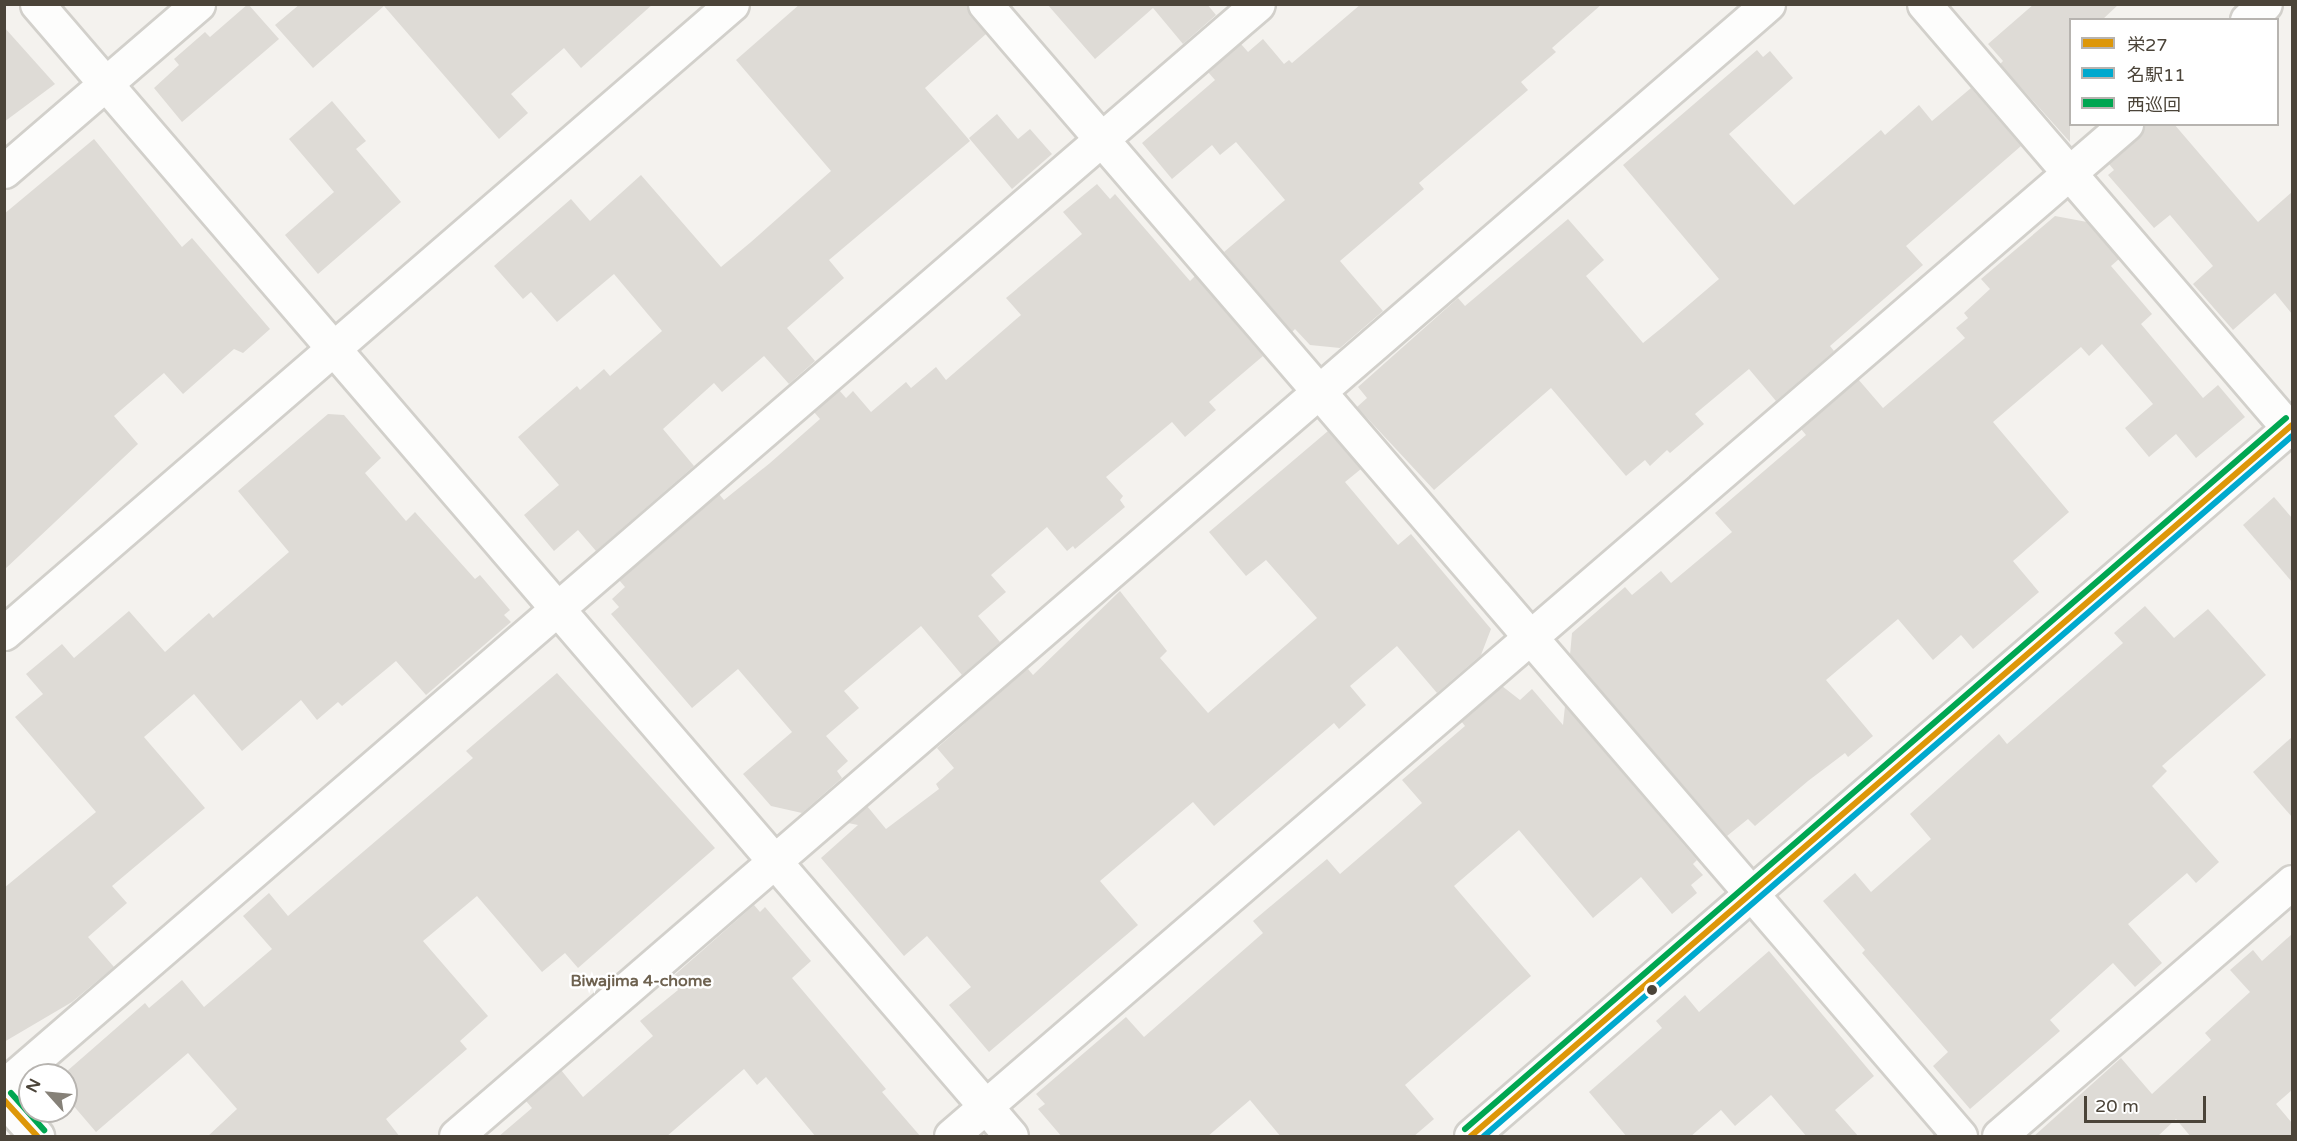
<!DOCTYPE html>
<meta charset="utf-8">
<style>
body{margin:0}
#map{position:relative;width:2297px;height:1141px;overflow:hidden;background:#f4f2ee;font-family:"Varela Round","Noto Sans JP",sans-serif}
div>[style]{position:absolute}
.building>*{inset:0;background:#dedbd6}
.roads{filter:drop-shadow(2px 0 #d2d0cb) drop-shadow(-2px 0 #d2d0cb) drop-shadow(0 2px #d2d0cb) drop-shadow(0 -2px #d2d0cb)}
.minor>*{height:33px;margin:-16.5px;padding:0 16.5px;transform-origin:16.5px;border-radius:16.5px;background:#fdfdfc}
.bus-1>*{height:6px;margin:-3px;padding:0 3px;transform-origin:3px;border-radius:3px;background:#dd9709}
.bus-2>*{height:6px;margin:-3px;padding:0 3px;transform-origin:3px;border-radius:3px;background:#00a9ce}
.bus-3>*{height:6px;margin:-3px;padding:0 3px;transform-origin:3px;border-radius:3px;background:#00a651}
.dots>*{width:16px;height:16px;translate:-50% -50%;box-sizing:border-box;border:3px solid #fff;border-radius:50%}
span{translate:-50% -50%;white-space:nowrap;text-align:center;line-height:1.15;-webkit-text-stroke:5px #fff;paint-order:stroke}
.neighbourhood-label{font-size:16px;color:#6e6250;font-weight:700}
.frame{position:absolute;inset:0;border:6px solid #4b4439;pointer-events:none}
.legend{position:absolute;left:2069px;top:18px;width:210px;height:108px;box-sizing:border-box;background:#fff;border:2px solid #b7b4b0;margin:0;padding:8px 10px;list-style:none;font-size:18px;color:#4b4439}
.legend li{display:flex;align-items:center;gap:12px;height:30px}
.legend b{width:30px;border:2px solid #b7b4b0}
.north{position:absolute;left:18px;top:1063px;width:60px;height:60px;box-sizing:border-box;background:#fff;border:2px solid #b7b4b0;border-radius:50%;rotate:297deg;font-size:16px;font-weight:700;line-height:24px;text-align:center;color:#4b4439}
.north::after{content:'';display:block;margin:auto;width:21px;height:27px;background:#868178;clip-path:polygon(50% 0,100% 100%,50% 72%,0 100%)}
.scale{position:absolute;left:2084px;top:1096px;width:122px;height:27px;box-sizing:border-box;border:3px solid #4b4439;border-top:0;padding-left:8px;font-size:18px;line-height:21px;white-space:nowrap;color:#4b4439;-webkit-text-stroke:4px #fff;paint-order:stroke}
</style>
<div id="map">
<div class="building">
<div style="clip-path:polygon(248px 4px,279px 39px,182px 122px,154px 88px,179px 65px,174px 59px,205px 32px,210px 37px)"></div>
<div style="clip-path:polygon(300px 4px,653px 4px,581px 68px,564px 48px,511px 94px,528px 113px,499px 139px,384px 6px,313px 68px,275px 25px)"></div>
<div style="clip-path:polygon(800px 4px,967px 4px,970px 16px,986px 34px,925px 88px,970px 141px,829px 260px,844px 278px,787px 328px,815px 361px,789px 384px,764px 356px,722px 392px,714px 383px,663px 429px,694px 466px,596px 551px,578px 530px,554px 551px,524px 515px,559px 485px,518px 437px,577px 386px,580px 390px,604px 369px,610px 376px,662px 331px,614px 274px,557px 322px,531px 292px,523px 299px,494px 266px,571px 199px,590px 221px,641px 175px,721px 267px,751px 242px,831px 171px,736px 60px)"></div>
<div style="clip-path:polygon(1047px 4px,1207px 4px,1216px 15px,1183px 44px,1153px 8px,1095px 59px)"></div>
<div style="clip-path:polygon(1361px 4px,1602px 4px,1552px 48px,1556px 52px,1521px 82px,1528px 90px,1419px 183px,1424px 189px,1340px 261px,1383px 311px,1340px 348px,1310px 345px,1295px 329px,1292px 332px,1224px 252px,1285px 200px,1236px 142px,1220px 155px,1212px 145px,1172px 179px,1142px 143px,1215px 80px,1208px 72px,1241px 44px,1248px 52px,1263px 39px,1284px 64px,1289px 60px,1292px 63px)"></div>
<div style="clip-path:polygon(2034px 4px,2119px 4px,2102px 20px,2070px 20px,2070px 142px,2000px 64px,2003px 61px,1988px 44px)"></div>
<div style="clip-path:polygon(4px 27px,55px 84px,4px 122px)"></div>
<div style="clip-path:polygon(1757px 50px,1763px 57px,1770px 51px,1793px 78px,1729px 134px,1794px 205px,1881px 130px,1885px 135px,1919px 105px,1932px 121px,1971px 88px,2021px 146px,1906px 246px,1923px 265px,1830px 346px,1834px 351px,1776px 401px,1749px 369px,1695px 414px,1704px 424px,1670px 453px,1667px 450px,1650px 466px,1645px 460px,1626px 476px,1551px 388px,1434px 490px,1357px 407px,1367px 398px,1358px 387px,1458px 298px,1465px 306px,1568px 219px,1604px 260px,1586px 276px,1643px 343px,1664px 326px,1719px 279px,1623px 165px)"></div>
<div style="clip-path:polygon(332px 101px,366px 141px,356px 149px,401px 202px,318px 274px,285px 235px,334px 192px,289px 139px)"></div>
<div style="clip-path:polygon(997px 114px,1018px 139px,1030px 129px,1052px 154px,1012px 189px,969px 138px)"></div>
<div style="clip-path:polygon(2144px 124px,2174px 124px,2258px 222px,2292px 192px,2292px 314px,2275px 293px,2233px 330px,2193px 284px,2213px 266px,2170px 215px,2154px 228px,2108px 175px,2114px 170px,2109px 164px,2138px 138px)"></div>
<div style="clip-path:polygon(94px 139px,182px 247px,192px 238px,270px 329px,243px 353px,234px 349px,183px 394px,164px 373px,114px 416px,138px 444px,4px 570px,4px 214px)"></div>
<div style="clip-path:polygon(1097px 184px,1110px 199px,1115px 194px,1190px 281px,1195px 276px,1263px 356px,1209px 402px,1216px 410px,1185px 437px,1172px 422px,1106px 477px,1123px 496px,1120px 500px,1125px 507px,1075px 549px,1073px 546px,1067px 551px,1047px 527px,991px 575px,1006px 592px,978px 616px,1000px 642px,962px 675px,921px 626px,844px 691px,859px 708px,826px 736px,848px 761px,837px 771px,842px 778px,802px 813px,771px 806px,743px 774px,792px 732px,738px 669px,692px 708px,611px 614px,619px 607px,612px 599px,625px 587px,619px 580px,719px 494px,724px 500px,770px 463px,820px 419px,814px 412px,839px 390px,846px 398px,853px 391px,871px 412px,906px 382px,911px 388px,936px 367px,946px 380px,1021px 315px,1006px 298px,1082px 234px,1063px 212px)"></div>
<div style="clip-path:polygon(2055px 216px,2087px 222px,2119px 259px,2111px 266px,2152px 314px,2141px 324px,2203px 398px,2218px 385px,2245px 417px,2196px 458px,2176px 434px,2149px 457px,2125px 428px,2153px 404px,2102px 344px,2089px 356px,2081px 347px,1993px 422px,2069px 512px,2013px 561px,2039px 592px,1973px 649px,1961px 635px,1933px 660px,1898px 619px,1826px 680px,1873px 736px,1848px 757px,1845px 753px,1808px 781px,1755px 826px,1748px 819px,1727px 836px,1570px 655px,1572px 633px,1625px 587px,1632px 595px,1661px 571px,1671px 583px,1732px 532px,1715px 513px,1806px 435px,1801px 429px,1858px 379px,1883px 408px,1965px 338px,1956px 328px,1968px 318px,1964px 313px,1990px 289px,1981px 279px)"></div>
<div style="clip-path:polygon(328px 414px,344px 415px,381px 458px,365px 473px,406px 521px,415px 512px,475px 579px,480px 575px,510px 610px,504px 615px,511px 622px,426px 695px,396px 661px,342px 706px,338px 702px,317px 720px,301px 700px,242px 751px,194px 694px,144px 737px,205px 808px,112px 886px,127px 903px,88px 937px,114px 967px,72px 1002px,4px 1042px,4px 888px,96px 812px,15px 717px,43px 694px,26px 674px,62px 644px,74px 658px,129px 611px,165px 652px,209px 613px,213px 618px,289px 552px,238px 491px)"></div>
<div style="clip-path:polygon(1328px 431px,1361px 469px,1345px 482px,1398px 545px,1411px 534px,1491px 629px,1481px 655px,1437px 693px,1397px 646px,1350px 686px,1366px 705px,1339px 729px,1334px 723px,1214px 826px,1193px 802px,1100px 881px,1138px 925px,989px 1052px,949px 1005px,971px 987px,927px 936px,904px 956px,821px 858px,858px 825px,848px 823px,867px 806px,886px 829px,939px 789px,936px 784px,954px 768px,937px 748px,1024px 671px,1028px 669px,1033px 675px,1120px 591px,1167px 651px,1160px 658px,1208px 713px,1317px 618px,1266px 560px,1246px 576px,1209px 532px)"></div>
<div style="clip-path:polygon(2274px 497px,2292px 518px,2292px 582px,2243px 525px)"></div>
<div style="clip-path:polygon(2145px 606px,2174px 638px,2208px 609px,2266px 675px,2162px 766px,2167px 771px,2152px 786px,2219px 862px,2196px 883px,2187px 873px,2128px 924px,2162px 963px,2135px 987px,2113px 963px,2050px 1020px,2060px 1031px,1970px 1109px,1933px 1066px,1948px 1052px,1862px 953px,1865px 950px,1823px 901px,1855px 873px,1871px 892px,1931px 839px,1910px 814px,1999px 734px,2007px 744px,2123px 643px,2114px 633px)"></div>
<div style="clip-path:polygon(557px 673px,715px 848px,578px 968px,565px 953px,542px 972px,477px 896px,423px 941px,488px 1016px,460px 1041px,467px 1049px,386px 1119px,400px 1137px,207px 1137px,237px 1109px,188px 1053px,96px 1132px,66px 1097px,66px 1072px,145px 1003px,149px 1008px,182px 980px,204px 1007px,272px 949px,243px 916px,269px 893px,288px 916px,473px 758px,466px 751px)"></div>
<div style="clip-path:polygon(1502px 686px,1520px 700px,1532px 689px,1563px 725px,1565px 706px,1697px 860px,1693px 864px,1703px 875px,1691px 885px,1697px 893px,1672px 914px,1641px 877px,1593px 918px,1519px 830px,1454px 886px,1531px 976px,1405px 1085px,1434px 1119px,1413px 1137px,1281px 1137px,1250px 1100px,1207px 1137px,1062px 1137px,1038px 1109px,1045px 1104px,1036px 1094px,1126px 1017px,1144px 1037px,1263px 933px,1253px 921px,1327px 859px,1340px 874px,1397px 825px,1422px 803px,1402px 780px,1465px 726px,1461px 721px)"></div>
<div style="clip-path:polygon(2292px 737px,2292px 817px,2253px 772px)"></div>
<div style="clip-path:polygon(754px 905px,760px 912px,765px 907px,811px 961px,792px 978px,886px 1089px,882px 1092px,921px 1137px,816px 1137px,766px 1077px,757px 1085px,744px 1069px,666px 1137px,498px 1137px,532px 1108px,526px 1101px,561px 1070px,583px 1097px,653px 1036px,640px 1021px,678px 990px,670px 979px)"></div>
<div style="clip-path:polygon(2292px 934px,2292px 1090px,2276px 1104px,2292px 1123px,2292px 1137px,2191px 1137px,2176px 1119px,2157px 1137px,2033px 1137px,2121px 1058px,2152px 1094px,2211px 1040px,2205px 1033px,2250px 992px,2230px 970px,2253px 950px,2262px 961px)"></div>
<div style="clip-path:polygon(1769px 951px,1874px 1076px,1835px 1110px,1859px 1137px,1807px 1137px,1771px 1095px,1735px 1126px,1721px 1110px,1690px 1137px,1627px 1137px,1589px 1092px,1662px 1028px,1656px 1021px,1685px 995px,1699px 1012px)"></div>
</div>
<div class="roads">
<div class="minor">
<div style="left:37px;top:4px;width:1493px;rotate:49.29deg"></div>
<div style="left:985px;top:4px;width:1494px;rotate:49.26deg"></div>
<div style="left:1924px;top:4px;width:564px;rotate:49.31deg"></div>
<div style="left:2247px;top:20px;width:24px;rotate:-42deg"></div>
<div style="left:4px;top:171px;width:256px;rotate:-40.7deg"></div>
<div style="left:4px;top:633px;width:962px;rotate:-40.83deg"></div>
<div style="left:4px;top:1086px;width:1656px;rotate:-40.79deg"></div>
<div style="left:4px;top:1099px;width:50px;rotate:48.3deg"></div>
<div style="left:456px;top:1136px;width:1733px;rotate:-40.79deg"></div>
<div style="left:951px;top:1136px;width:1551px;rotate:-40.74deg"></div>
<div style="left:1471px;top:1136px;width:1086px;rotate:-40.89deg"></div>
<div style="left:1999px;top:1136px;width:388px;rotate:-40.9deg"></div>
</div>
</div>
<div class="bus-1">
<div style="left:4px;top:1100px;width:49px;rotate:47.5deg"></div>
<div style="left:1471px;top:1136px;width:1086px;rotate:-40.89deg"></div>
</div>
<div class="bus-2">
<div style="left:1484px;top:1136px;width:1069px;rotate:-40.9deg"></div>
</div>
<div class="bus-3">
<div style="left:11px;top:1093px;width:50px;rotate:48.3deg"></div>
<div style="left:1465px;top:1129px;width:1086px;rotate:-40.89deg"></div>
</div>
<div class="dots">
<div style="left:1652px;top:990px;background:#4b4439"></div>
</div>
<div class="neighbourhood-label">
<span style="left:641px;top:981px">Biwajima 4-chome</span>
</div>
<div class="frame"></div>
<ul class="legend">
<li><b style="height:8px;background:#dd9709"></b>栄27</li>
<li><b style="height:8px;background:#00a9ce"></b>名駅11</li>
<li><b style="height:8px;background:#00a651"></b>西巡回</li>
</ul>
<div class="north">N</div>
<div class="scale">20 m</div>
</div>
